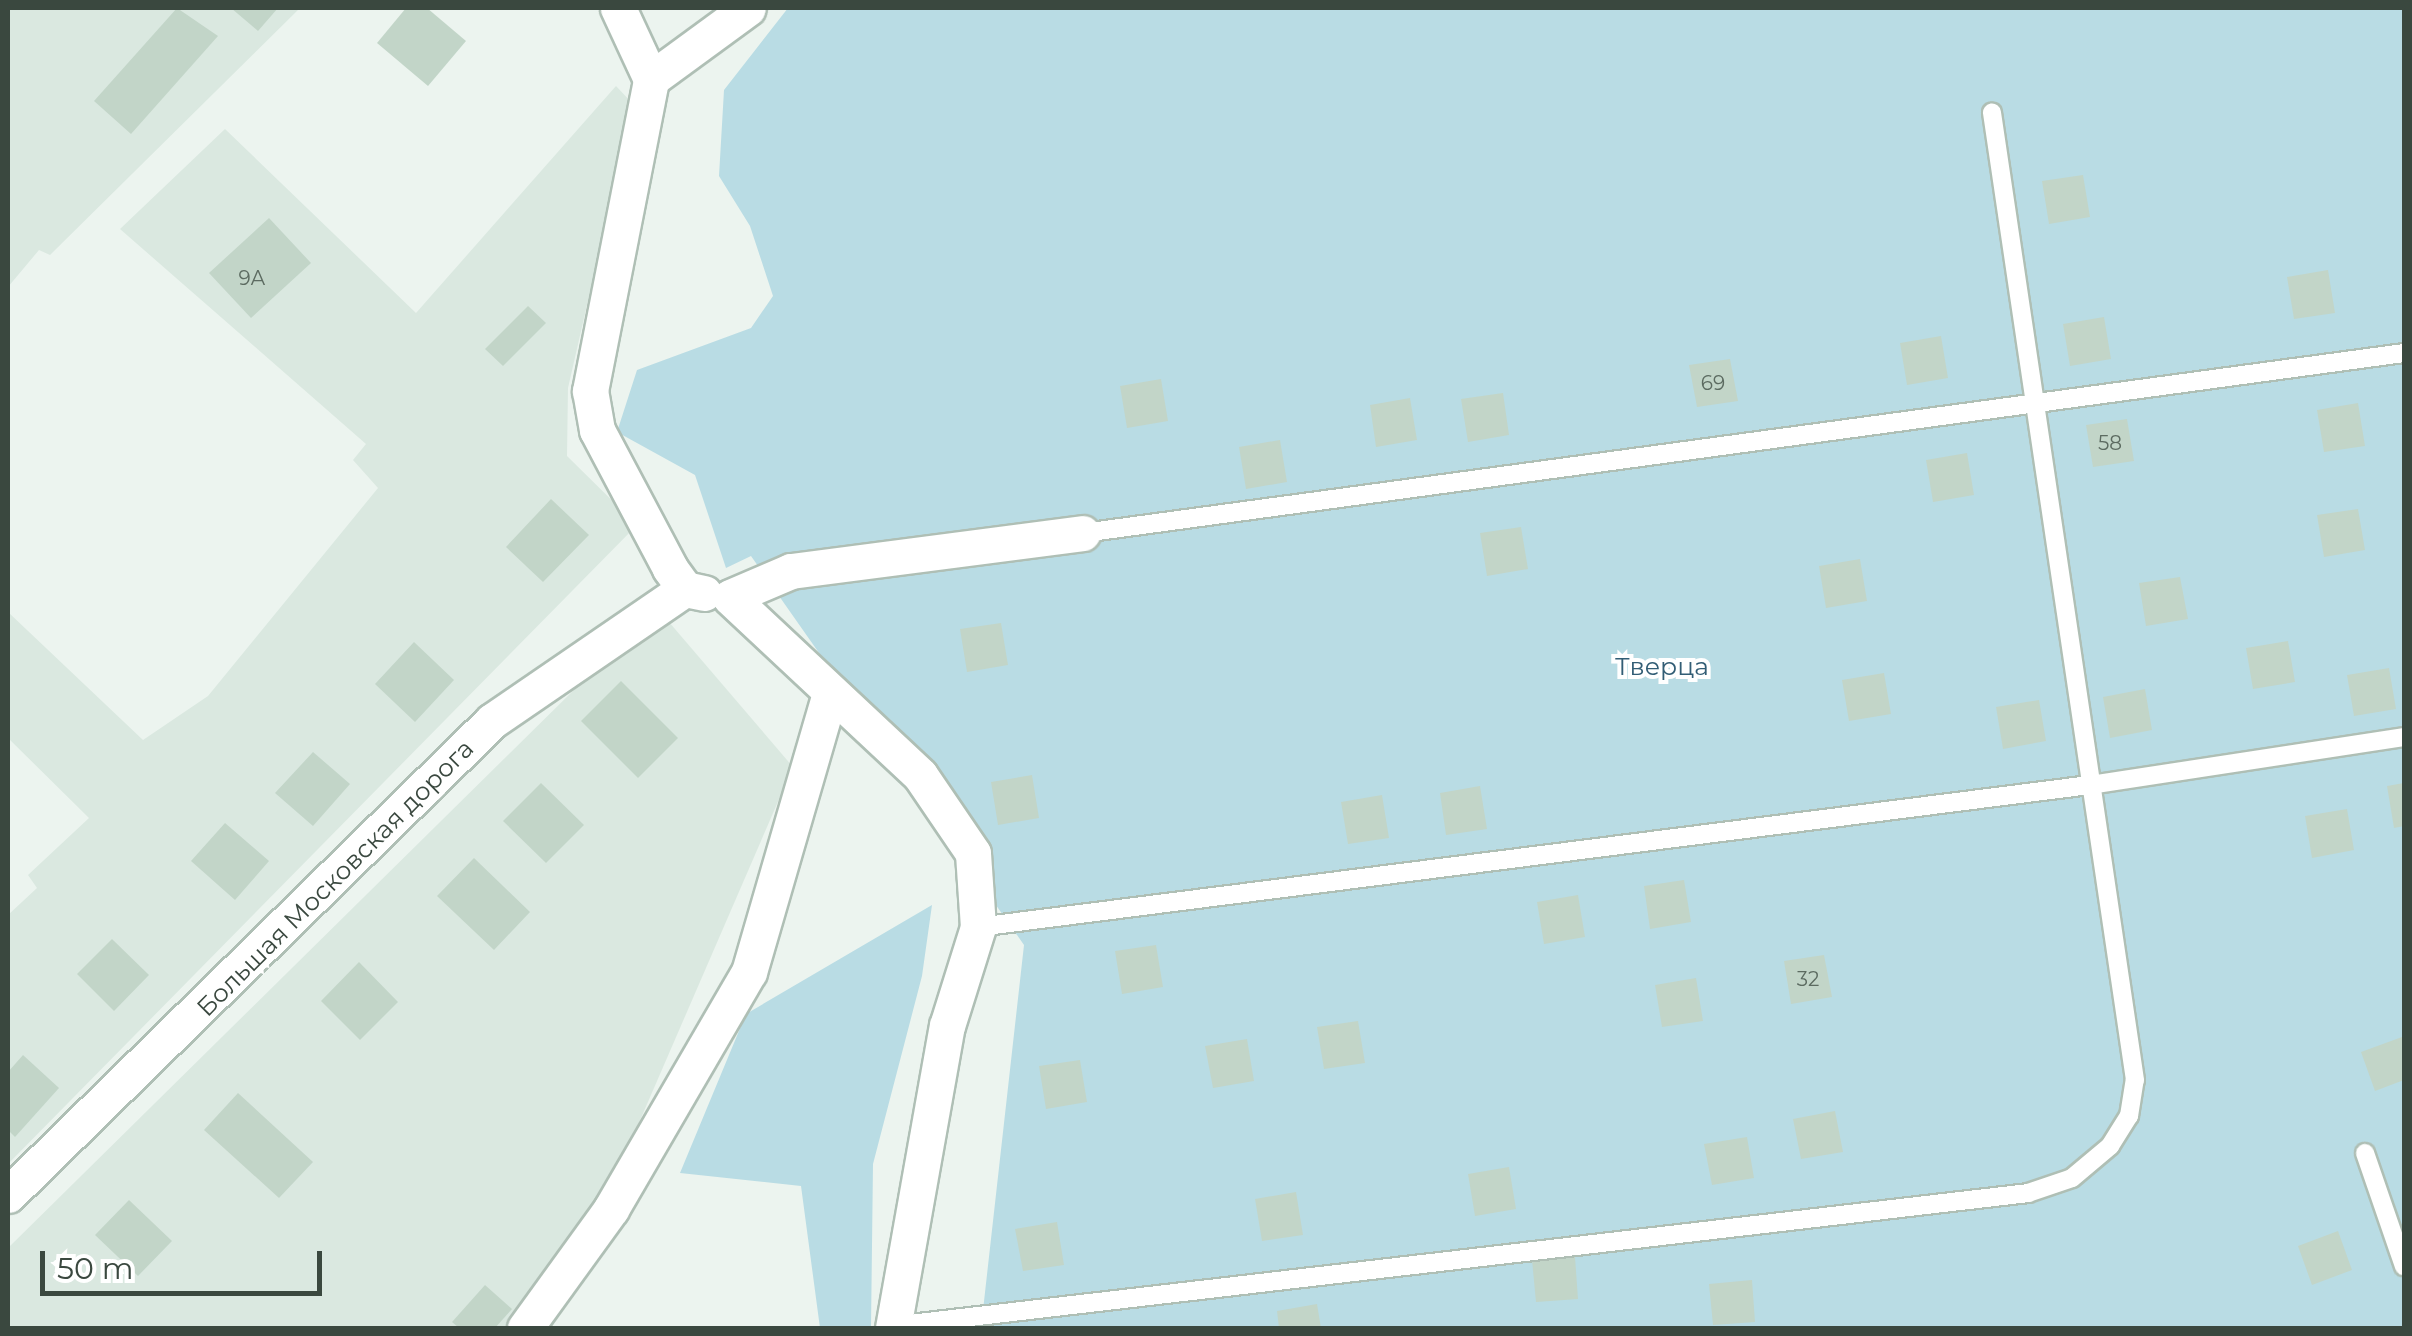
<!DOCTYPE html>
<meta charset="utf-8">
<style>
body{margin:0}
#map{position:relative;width:2412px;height:1336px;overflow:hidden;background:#ecf4ef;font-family:Montserrat,sans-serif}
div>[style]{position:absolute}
.residential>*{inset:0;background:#dae8e0}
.green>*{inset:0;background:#b9dce4}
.building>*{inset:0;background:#c2d5c8}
.roads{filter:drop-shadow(2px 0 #afbfb5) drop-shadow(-2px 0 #afbfb5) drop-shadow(0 2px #afbfb5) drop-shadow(0 -2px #afbfb5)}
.service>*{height:18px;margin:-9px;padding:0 9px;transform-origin:9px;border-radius:9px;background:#fff}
.minor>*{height:35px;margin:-17.5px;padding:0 17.5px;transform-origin:17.5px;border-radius:17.5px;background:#fff}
span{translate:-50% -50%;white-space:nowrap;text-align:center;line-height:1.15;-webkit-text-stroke:8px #fff;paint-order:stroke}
.number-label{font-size:20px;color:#5c6b61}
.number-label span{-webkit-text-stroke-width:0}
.park-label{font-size:25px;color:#325d75}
.street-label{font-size:25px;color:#3a483f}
.frame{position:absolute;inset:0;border:10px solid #3a483f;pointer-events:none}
.scale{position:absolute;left:40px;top:1251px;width:282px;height:45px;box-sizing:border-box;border:5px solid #3a483f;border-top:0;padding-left:12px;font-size:30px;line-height:35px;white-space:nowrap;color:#3a483f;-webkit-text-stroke:8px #fff;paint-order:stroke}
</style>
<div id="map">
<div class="residential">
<div style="clip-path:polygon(8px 8px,300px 8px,50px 255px,39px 250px,8px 287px)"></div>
<div style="clip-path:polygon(616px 86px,633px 104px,568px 388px,567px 456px,637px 525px,8px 1164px,8px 915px,37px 888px,28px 875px,89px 818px,8px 738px,8px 612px,143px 740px,208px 696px,378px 488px,353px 460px,366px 444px,120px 229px,225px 129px,416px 313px)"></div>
<div style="clip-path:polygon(657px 608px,793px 767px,612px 1185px,508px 1328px,8px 1328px,8px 1248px)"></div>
</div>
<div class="green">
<div style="clip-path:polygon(788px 8px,2404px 8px,2404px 1328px,981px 1328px,1024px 945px,751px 556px,726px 568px,695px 475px,617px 432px,637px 370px,751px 328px,773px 296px,750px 226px,719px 176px,724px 90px)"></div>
<div style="clip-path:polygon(932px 905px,922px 976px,873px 1164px,871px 1328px,820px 1328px,801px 1186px,680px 1173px,746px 1014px)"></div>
</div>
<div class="building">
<div style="clip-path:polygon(177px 8px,218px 36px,131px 134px,94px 101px)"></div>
<div style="clip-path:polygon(231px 8px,278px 8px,258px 31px)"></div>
<div style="clip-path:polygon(406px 8px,427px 8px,466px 41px,428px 86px,377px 43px)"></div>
<div style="clip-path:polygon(2083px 175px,2090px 217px,2049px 224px,2042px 181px)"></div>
<div style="clip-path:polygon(269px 218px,311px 263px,251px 318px,209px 273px)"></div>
<div style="clip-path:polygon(2328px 270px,2335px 313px,2294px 319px,2287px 277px)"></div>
<div style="clip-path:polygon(528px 306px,546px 323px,503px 366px,485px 349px)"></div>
<div style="clip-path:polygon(2104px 317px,2111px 359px,2070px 366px,2063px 324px)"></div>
<div style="clip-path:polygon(1941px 336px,1948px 378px,1907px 385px,1900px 343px)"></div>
<div style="clip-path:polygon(1730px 359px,1738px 401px,1697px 407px,1689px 365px)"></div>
<div style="clip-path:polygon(1161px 379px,1168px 421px,1127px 428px,1120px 386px)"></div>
<div style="clip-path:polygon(1503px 393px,1509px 435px,1468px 442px,1461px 399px)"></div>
<div style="clip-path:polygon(1410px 398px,1417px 440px,1376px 447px,1370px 405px)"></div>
<div style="clip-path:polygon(2358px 403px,2365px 446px,2324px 452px,2317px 410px)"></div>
<div style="clip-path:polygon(2127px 419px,2134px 461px,2093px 467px,2086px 425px)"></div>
<div style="clip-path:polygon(1280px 440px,1287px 482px,1246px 489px,1239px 447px)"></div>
<div style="clip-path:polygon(1967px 453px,1974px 495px,1933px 502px,1926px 460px)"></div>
<div style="clip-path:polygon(551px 499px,589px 535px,543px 582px,506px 547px)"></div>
<div style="clip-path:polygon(2358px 509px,2365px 550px,2324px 557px,2317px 515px)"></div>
<div style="clip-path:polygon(1521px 527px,1528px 569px,1487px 576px,1480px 533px)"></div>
<div style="clip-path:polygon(1860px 559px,1867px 601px,1826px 608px,1819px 566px)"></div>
<div style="clip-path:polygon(2180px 577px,2188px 619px,2146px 626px,2139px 583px)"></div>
<div style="clip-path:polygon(1001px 623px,1008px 665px,967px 672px,960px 629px)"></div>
<div style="clip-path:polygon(2288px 641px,2295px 682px,2253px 689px,2246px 648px)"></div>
<div style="clip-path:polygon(414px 642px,454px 680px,415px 722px,375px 684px)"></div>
<div style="clip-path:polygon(2389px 668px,2396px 709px,2354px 716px,2347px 675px)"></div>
<div style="clip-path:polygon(1884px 673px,1891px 714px,1849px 721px,1842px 680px)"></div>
<div style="clip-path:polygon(621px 681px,678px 738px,638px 778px,581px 721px)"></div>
<div style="clip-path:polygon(2145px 689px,2152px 730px,2110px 738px,2103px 697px)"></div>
<div style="clip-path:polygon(2039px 700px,2046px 741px,2003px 749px,1996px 707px)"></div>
<div style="clip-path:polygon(313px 752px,350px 784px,313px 826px,275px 793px)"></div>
<div style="clip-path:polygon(1032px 775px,1039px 818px,998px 825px,991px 782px)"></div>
<div style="clip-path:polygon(541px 783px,584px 825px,546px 863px,503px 821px)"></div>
<div style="clip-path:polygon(2404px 783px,2404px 826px,2394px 828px,2387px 786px)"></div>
<div style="clip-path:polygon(1480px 786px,1487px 829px,1446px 835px,1440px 793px)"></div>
<div style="clip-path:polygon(1382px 795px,1389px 838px,1348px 844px,1341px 802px)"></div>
<div style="clip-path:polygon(2347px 809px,2354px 850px,2312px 858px,2305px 816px)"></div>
<div style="clip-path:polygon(225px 823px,269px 861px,235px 900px,191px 861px)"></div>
<div style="clip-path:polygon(474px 858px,530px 912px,494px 950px,437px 896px)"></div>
<div style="clip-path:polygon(1684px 880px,1691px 922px,1650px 929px,1644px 886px)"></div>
<div style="clip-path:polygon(1578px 895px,1585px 937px,1544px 944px,1537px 902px)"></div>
<div style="clip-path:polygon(112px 939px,149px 975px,114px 1011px,77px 974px)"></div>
<div style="clip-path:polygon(1156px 945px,1163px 987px,1122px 994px,1115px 951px)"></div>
<div style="clip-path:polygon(1824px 955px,1832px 997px,1791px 1004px,1784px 961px)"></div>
<div style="clip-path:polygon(359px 962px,398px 1002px,360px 1040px,321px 1001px)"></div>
<div style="clip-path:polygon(1696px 978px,1703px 1021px,1662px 1027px,1655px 985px)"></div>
<div style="clip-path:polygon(1358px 1021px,1365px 1063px,1324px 1069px,1317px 1027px)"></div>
<div style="clip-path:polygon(2402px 1037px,2404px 1080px,2375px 1091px,2361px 1052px)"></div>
<div style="clip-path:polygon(1247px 1039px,1254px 1081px,1213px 1088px,1205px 1046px)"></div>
<div style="clip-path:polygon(23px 1055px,59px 1088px,15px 1137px,8px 1130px,8px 1072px)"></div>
<div style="clip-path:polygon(1080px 1060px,1087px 1102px,1046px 1109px,1039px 1066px)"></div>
<div style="clip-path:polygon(238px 1093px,313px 1162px,279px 1198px,204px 1130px)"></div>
<div style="clip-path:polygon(1835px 1111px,1843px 1152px,1801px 1159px,1793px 1119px)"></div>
<div style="clip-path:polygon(1747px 1137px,1754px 1178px,1712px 1185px,1704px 1144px)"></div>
<div style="clip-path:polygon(1509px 1167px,1516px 1209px,1475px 1216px,1468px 1174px)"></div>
<div style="clip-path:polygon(1296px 1192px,1303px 1235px,1262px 1241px,1255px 1199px)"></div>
<div style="clip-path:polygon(129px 1200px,172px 1241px,138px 1276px,95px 1235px)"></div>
<div style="clip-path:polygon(1057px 1222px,1064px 1265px,1023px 1271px,1015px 1229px)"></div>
<div style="clip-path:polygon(2338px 1231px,2352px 1270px,2312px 1285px,2298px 1246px)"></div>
<div style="clip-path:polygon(1575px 1257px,1578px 1299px,1536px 1302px,1532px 1260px)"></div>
<div style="clip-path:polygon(1752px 1280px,1755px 1322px,1713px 1325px,1709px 1284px)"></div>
<div style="clip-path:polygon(485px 1285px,512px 1309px,495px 1328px,459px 1328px,452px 1322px)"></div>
<div style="clip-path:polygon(1317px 1304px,1321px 1328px,1279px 1328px,1277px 1311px)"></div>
</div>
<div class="roads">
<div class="service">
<div style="left:1083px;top:533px;width:1333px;rotate:-7.76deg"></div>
<div style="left:978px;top:927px;width:1121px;rotate:-7.28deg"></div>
<div style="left:2090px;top:785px;width:318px;rotate:-8.7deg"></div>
<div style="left:2365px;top:1153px;width:120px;rotate:71deg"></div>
<div style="left:893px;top:1326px;width:1143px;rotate:-6.68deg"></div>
<div style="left:2028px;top:1193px;width:46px;rotate:-18.8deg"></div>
<div style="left:2072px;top:1178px;width:50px;rotate:-40.1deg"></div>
<div style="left:2110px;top:1146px;width:36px;rotate:-58deg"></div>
<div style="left:2129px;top:1116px;width:36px;rotate:-81deg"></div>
<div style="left:2135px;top:1080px;width:978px;rotate:-98.41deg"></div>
</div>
<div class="minor">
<div style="left:618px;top:8px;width:78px;rotate:65.1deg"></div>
<div style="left:704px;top:593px;width:19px;rotate:-168deg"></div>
<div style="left:685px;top:589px;width:26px;rotate:-126deg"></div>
<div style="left:670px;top:568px;width:156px;rotate:-117.9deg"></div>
<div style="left:597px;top:430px;width:40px;rotate:-100deg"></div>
<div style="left:590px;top:391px;width:318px;rotate:-78.9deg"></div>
<div style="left:651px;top:79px;width:120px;rotate:-36.2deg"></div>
<div style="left:8px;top:1195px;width:677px;rotate:-44.4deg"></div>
<div style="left:492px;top:721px;width:234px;rotate:-34.4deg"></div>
<div style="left:525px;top:1328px;width:147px;rotate:-54.1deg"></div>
<div style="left:611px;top:1209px;width:274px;rotate:-59.8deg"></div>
<div style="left:749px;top:972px;width:291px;rotate:-73.8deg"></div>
<div style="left:893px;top:1328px;width:307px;rotate:-79.9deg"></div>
<div style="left:947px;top:1026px;width:104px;rotate:-72.6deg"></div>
<div style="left:978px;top:927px;width:74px;rotate:-93.9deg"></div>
<div style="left:973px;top:853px;width:94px;rotate:-124.2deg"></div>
<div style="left:920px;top:775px;width:260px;rotate:-136.9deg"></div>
<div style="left:730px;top:597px;width:66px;rotate:-23.1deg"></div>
<div style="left:791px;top:571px;width:294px;rotate:-7.4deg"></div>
</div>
</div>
<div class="number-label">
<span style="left:252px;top:278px">9А</span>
<span style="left:1713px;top:383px">69</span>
<span style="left:2110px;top:443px">58</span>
<span style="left:1808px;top:979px">32</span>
</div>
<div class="park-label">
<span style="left:1662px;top:666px">Тверца</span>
</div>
<div class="street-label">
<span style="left:335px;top:878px;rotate:-45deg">Большая Московская дорога</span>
</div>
<div class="frame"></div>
<div class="scale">50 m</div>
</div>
